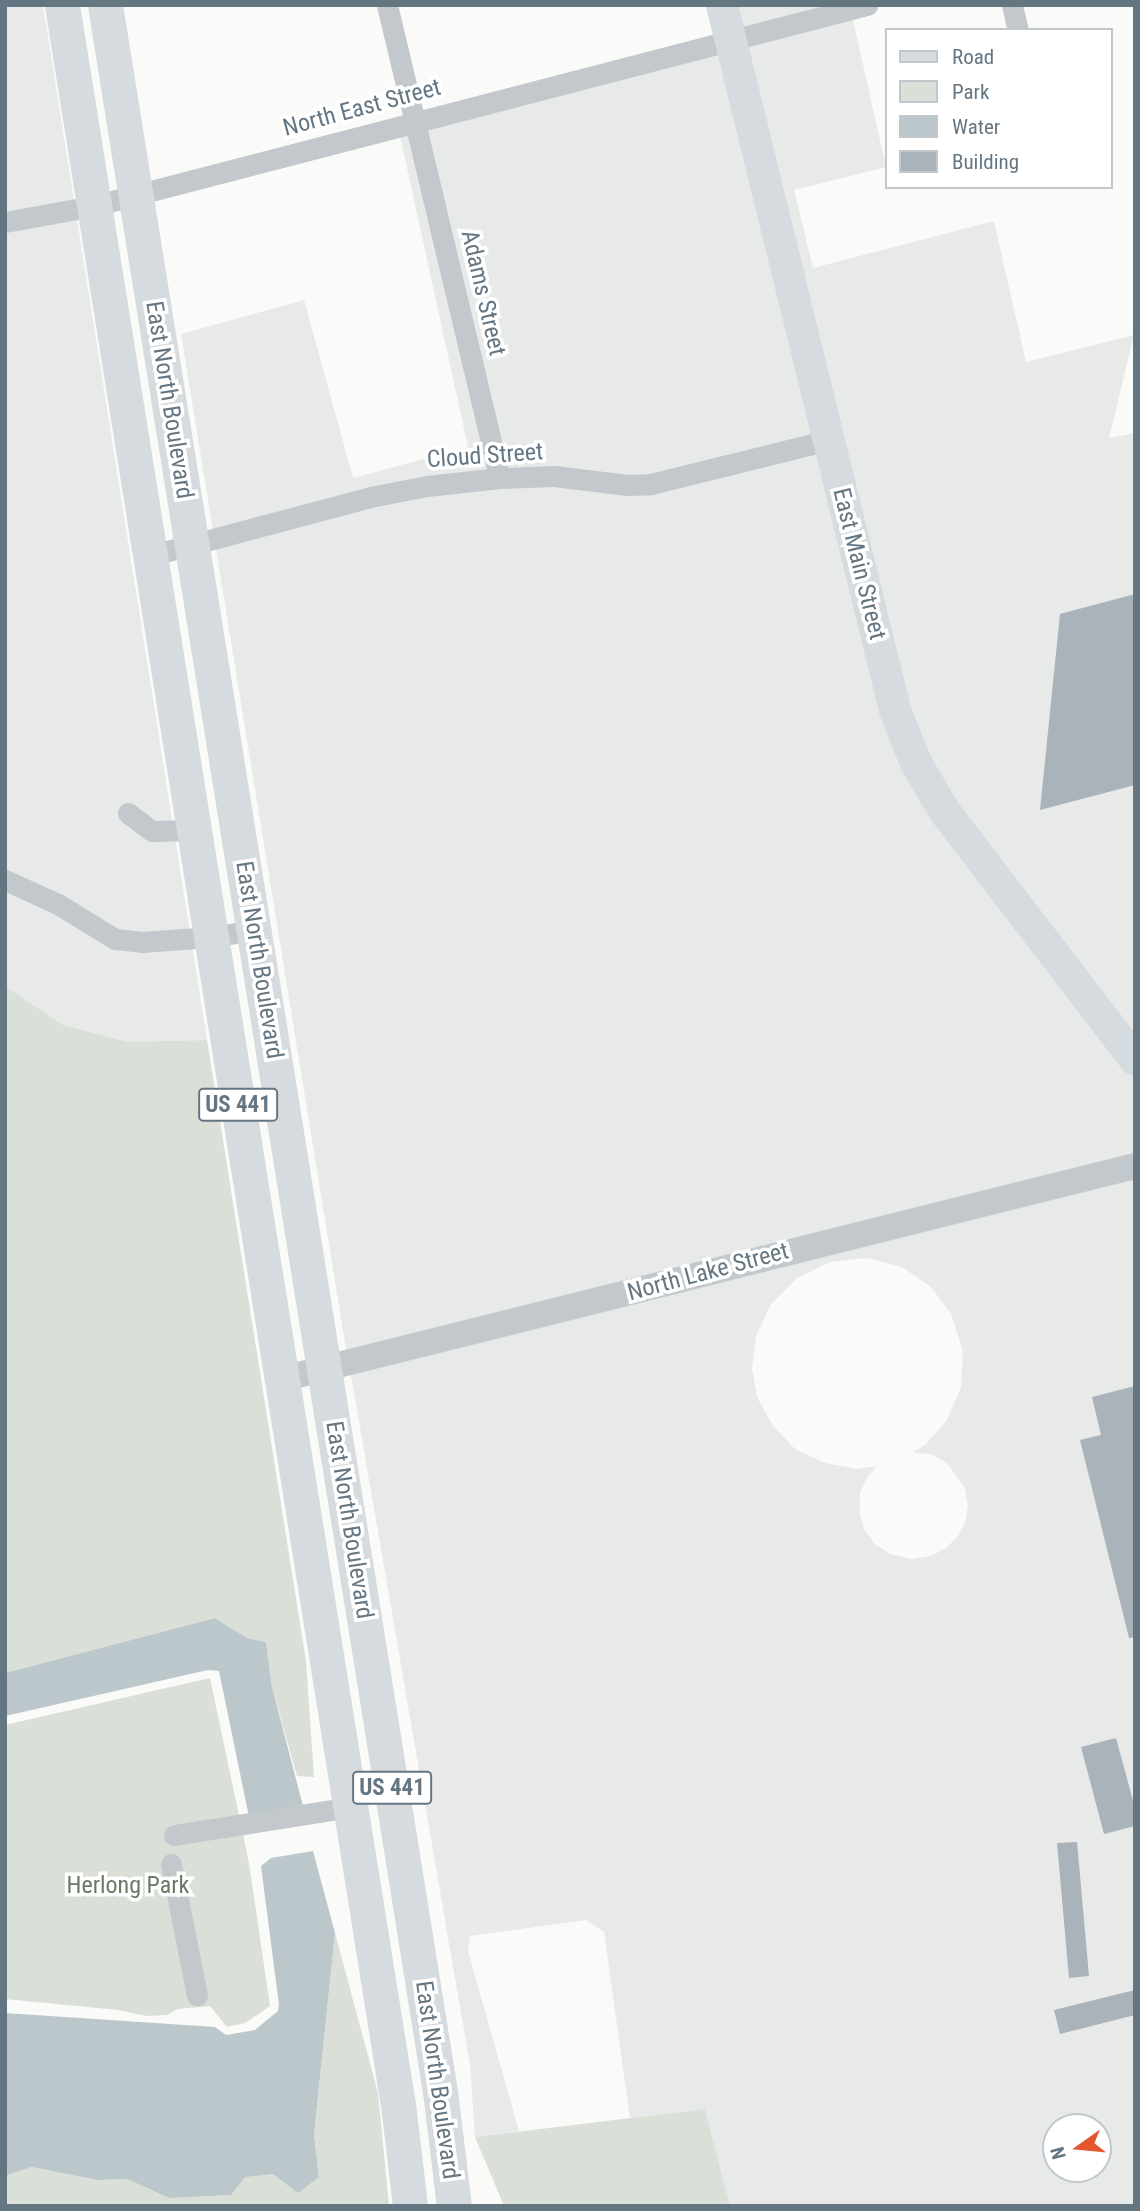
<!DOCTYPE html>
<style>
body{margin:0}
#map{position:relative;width:1140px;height:2211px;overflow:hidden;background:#fafaf8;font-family:"Roboto Condensed",sans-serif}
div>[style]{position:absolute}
.built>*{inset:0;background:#e8e9e9}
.green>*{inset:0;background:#dadfd7}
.water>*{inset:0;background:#bbc7cb}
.building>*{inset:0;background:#aab3b9}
.minor>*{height:21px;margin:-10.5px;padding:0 10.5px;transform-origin:10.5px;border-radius:10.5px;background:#c3c8cc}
.tertiary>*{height:26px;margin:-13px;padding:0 13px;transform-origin:13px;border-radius:13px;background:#c3c8cc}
.secondary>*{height:32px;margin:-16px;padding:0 16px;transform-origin:16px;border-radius:16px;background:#d6dbdf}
.primary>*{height:35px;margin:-17.5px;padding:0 17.5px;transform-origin:17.5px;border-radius:17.5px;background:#d6dbdf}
span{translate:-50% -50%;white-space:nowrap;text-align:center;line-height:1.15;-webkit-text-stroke:7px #fff;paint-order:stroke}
.shield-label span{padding:2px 5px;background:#fff;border:2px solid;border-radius:5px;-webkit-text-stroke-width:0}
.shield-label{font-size:23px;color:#657683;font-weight:700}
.street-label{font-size:24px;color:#657683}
.park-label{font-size:24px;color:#687a64}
.frame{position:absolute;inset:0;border:7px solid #657683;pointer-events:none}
.legend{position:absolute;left:885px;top:28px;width:228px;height:161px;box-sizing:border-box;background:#fff;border:2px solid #c1c8cd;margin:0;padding:9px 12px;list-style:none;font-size:21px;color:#657683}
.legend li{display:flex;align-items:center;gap:14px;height:35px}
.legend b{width:35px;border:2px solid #c1c8cd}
.north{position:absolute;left:1042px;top:2113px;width:70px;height:70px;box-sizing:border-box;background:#fff;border:2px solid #c1c8cd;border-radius:50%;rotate:255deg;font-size:19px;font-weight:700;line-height:28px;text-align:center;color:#657683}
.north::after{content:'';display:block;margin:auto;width:24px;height:32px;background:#e4572e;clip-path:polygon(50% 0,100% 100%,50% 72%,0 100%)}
</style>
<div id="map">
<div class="built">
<div style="clip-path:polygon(5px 5px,43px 5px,207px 1040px,128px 1042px,63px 1025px,5px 986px)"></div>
<div style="clip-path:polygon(734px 5px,870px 5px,851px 11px,886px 167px,794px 190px,813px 268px,994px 221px,1026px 362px,1134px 335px,1109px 438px,1135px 433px,1135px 1041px,955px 806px,927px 758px,906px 707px)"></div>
<div style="clip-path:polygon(720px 44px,936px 818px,1135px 1078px,1135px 1156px,347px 1355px,181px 334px,304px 300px,353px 478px,468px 447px,400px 136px)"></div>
<div style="clip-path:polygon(evenodd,1135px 1176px,1135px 2206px,730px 2206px,705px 2109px,630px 2118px,604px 1932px,586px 1920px,470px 1936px,468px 1951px,519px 2131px,475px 2137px,470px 2065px,351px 1375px,1135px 1176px,867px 1258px,902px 1267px,931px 1287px,951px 1314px,963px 1351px,961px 1387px,947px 1420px,925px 1445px,913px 1452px,933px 1455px,947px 1463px,965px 1488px,968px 1505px,965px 1523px,958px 1536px,946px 1548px,931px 1556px,912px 1559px,890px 1554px,875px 1544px,864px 1529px,860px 1514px,860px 1493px,866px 1479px,877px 1466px,857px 1469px,825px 1463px,795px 1449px,773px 1426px,757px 1397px,752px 1368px,756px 1336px,771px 1304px,797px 1278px,830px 1262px,867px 1258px,1135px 1176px,1056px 2127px,1098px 2127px,1098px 2169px,1056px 2169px,1056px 2127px)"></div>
</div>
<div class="green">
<div style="clip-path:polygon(5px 986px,63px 1025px,128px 1042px,207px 1040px,306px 1661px,314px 1777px,297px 1776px,272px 1687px,266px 1642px,247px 1638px,215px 1618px,5px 1673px)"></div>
<div style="clip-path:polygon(210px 1678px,249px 1863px,270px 2006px,245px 2023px,227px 2027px,210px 2006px,178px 2009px,167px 2015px,147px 2016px,118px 2010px,5px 1999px,5px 1725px)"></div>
<div style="clip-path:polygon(335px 1933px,378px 2093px,389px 2206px,5px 2206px,5px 2176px,30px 2167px,97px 2180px,127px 2179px,169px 2198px,231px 2195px,245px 2176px,273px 2174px,319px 2177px,314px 2135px)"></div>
<div style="clip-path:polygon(705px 2109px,730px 2206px,504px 2206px,475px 2137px)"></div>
</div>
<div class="water">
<div style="clip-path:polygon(215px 1618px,247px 1638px,266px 1642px,272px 1687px,304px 1810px,249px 1817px,219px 1671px,208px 1670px,5px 1716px,5px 1673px)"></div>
<div style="clip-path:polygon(313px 1851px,335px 1933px,314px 2135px,319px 2177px,298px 2193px,273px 2174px,245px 2177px,231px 2195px,169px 2198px,127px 2179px,97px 2180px,31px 2167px,5px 2176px,5px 2013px,215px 2027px,226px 2035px,255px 2030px,278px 2011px,279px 2005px,261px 1866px,271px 1858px)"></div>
</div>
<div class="building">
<div style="clip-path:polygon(1135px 594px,1135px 785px,1040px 810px,1060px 614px)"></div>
<div style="clip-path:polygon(1135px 1386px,1135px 1637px,1129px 1638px,1080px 1440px,1101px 1435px,1092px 1397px)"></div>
<div style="clip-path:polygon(1116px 1738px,1135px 1808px,1135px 1826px,1104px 1834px,1081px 1747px)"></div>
<div style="clip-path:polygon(1077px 1842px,1089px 1976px,1069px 1978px,1057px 1843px)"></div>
<div style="clip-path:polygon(1135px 1990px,1135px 2015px,1060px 2034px,1054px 2010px)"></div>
</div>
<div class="minor">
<div style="left:387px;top:5px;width:486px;rotate:76.6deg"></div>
<div style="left:1012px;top:5px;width:26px;rotate:77deg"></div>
<div style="left:5px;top:222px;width:89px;rotate:-10.3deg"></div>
<div style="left:93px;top:206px;width:800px;rotate:-14.56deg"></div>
<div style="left:149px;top:556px;width:229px;rotate:-14.9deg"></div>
<div style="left:370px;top:497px;width:58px;rotate:-10.9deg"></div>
<div style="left:427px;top:486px;width:73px;rotate:-6.3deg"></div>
<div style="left:500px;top:478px;width:54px;rotate:-2.1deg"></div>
<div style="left:554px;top:476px;width:74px;rotate:7deg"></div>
<div style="left:627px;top:485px;width:24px;rotate:-2deg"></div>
<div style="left:651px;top:484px;width:183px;rotate:-13.9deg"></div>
<div style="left:128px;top:813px;width:30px;rotate:37deg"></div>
<div style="left:152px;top:831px;width:41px;rotate:-1.4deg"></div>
<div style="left:5px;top:880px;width:58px;rotate:24.4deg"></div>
<div style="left:58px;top:904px;width:67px;rotate:31.6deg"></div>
<div style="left:115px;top:939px;width:27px;rotate:6deg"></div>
<div style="left:142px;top:942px;width:69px;rotate:-4.1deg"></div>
<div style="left:211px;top:937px;width:44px;rotate:-9.2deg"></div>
<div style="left:174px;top:1835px;width:179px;rotate:-9deg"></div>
<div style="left:171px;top:1864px;width:134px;rotate:78.8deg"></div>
</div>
<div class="tertiary">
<div style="left:282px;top:1379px;width:879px;rotate:-14.02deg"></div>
</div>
<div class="secondary">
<div style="left:722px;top:5px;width:726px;rotate:76.21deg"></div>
<div style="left:895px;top:710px;width:57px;rotate:68.4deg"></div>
<div style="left:916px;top:763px;width:57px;rotate:59.4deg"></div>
<div style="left:945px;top:812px;width:312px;rotate:52.5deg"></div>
</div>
<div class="primary">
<div style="left:62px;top:5px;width:2126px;rotate:80.91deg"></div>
<div style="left:398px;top:2104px;width:103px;rotate:83.3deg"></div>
<div style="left:105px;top:5px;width:2113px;rotate:80.88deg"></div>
<div style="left:440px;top:2091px;width:116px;rotate:83.1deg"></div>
</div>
<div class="shield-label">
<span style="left:238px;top:1105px">US 441</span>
<span style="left:392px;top:1788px">US 441</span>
</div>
<div class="street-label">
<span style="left:362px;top:108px;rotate:-15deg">North East Street</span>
<span style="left:483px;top:293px;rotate:77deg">Adams Street</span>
<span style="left:169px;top:400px;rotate:81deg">East North Boulevard</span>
<span style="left:485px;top:456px;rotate:-4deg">Cloud Street</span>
<span style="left:859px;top:564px;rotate:76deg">East Main Street</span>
<span style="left:259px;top:960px;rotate:81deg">East North Boulevard</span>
<span style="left:708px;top:1272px;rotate:-15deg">North Lake Street</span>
<span style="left:349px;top:1520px;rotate:81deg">East North Boulevard</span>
<span style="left:437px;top:2080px;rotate:82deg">East North Boulevard</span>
</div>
<div class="park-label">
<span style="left:128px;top:1886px">Herlong Park</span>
</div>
<div class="frame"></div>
<ul class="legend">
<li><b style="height:9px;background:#d6dbdf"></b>Road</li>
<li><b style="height:19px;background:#dadfd7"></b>Park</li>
<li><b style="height:19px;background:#bbc7cb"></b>Water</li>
<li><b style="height:19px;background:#aab3b9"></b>Building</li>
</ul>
<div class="north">N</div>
</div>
